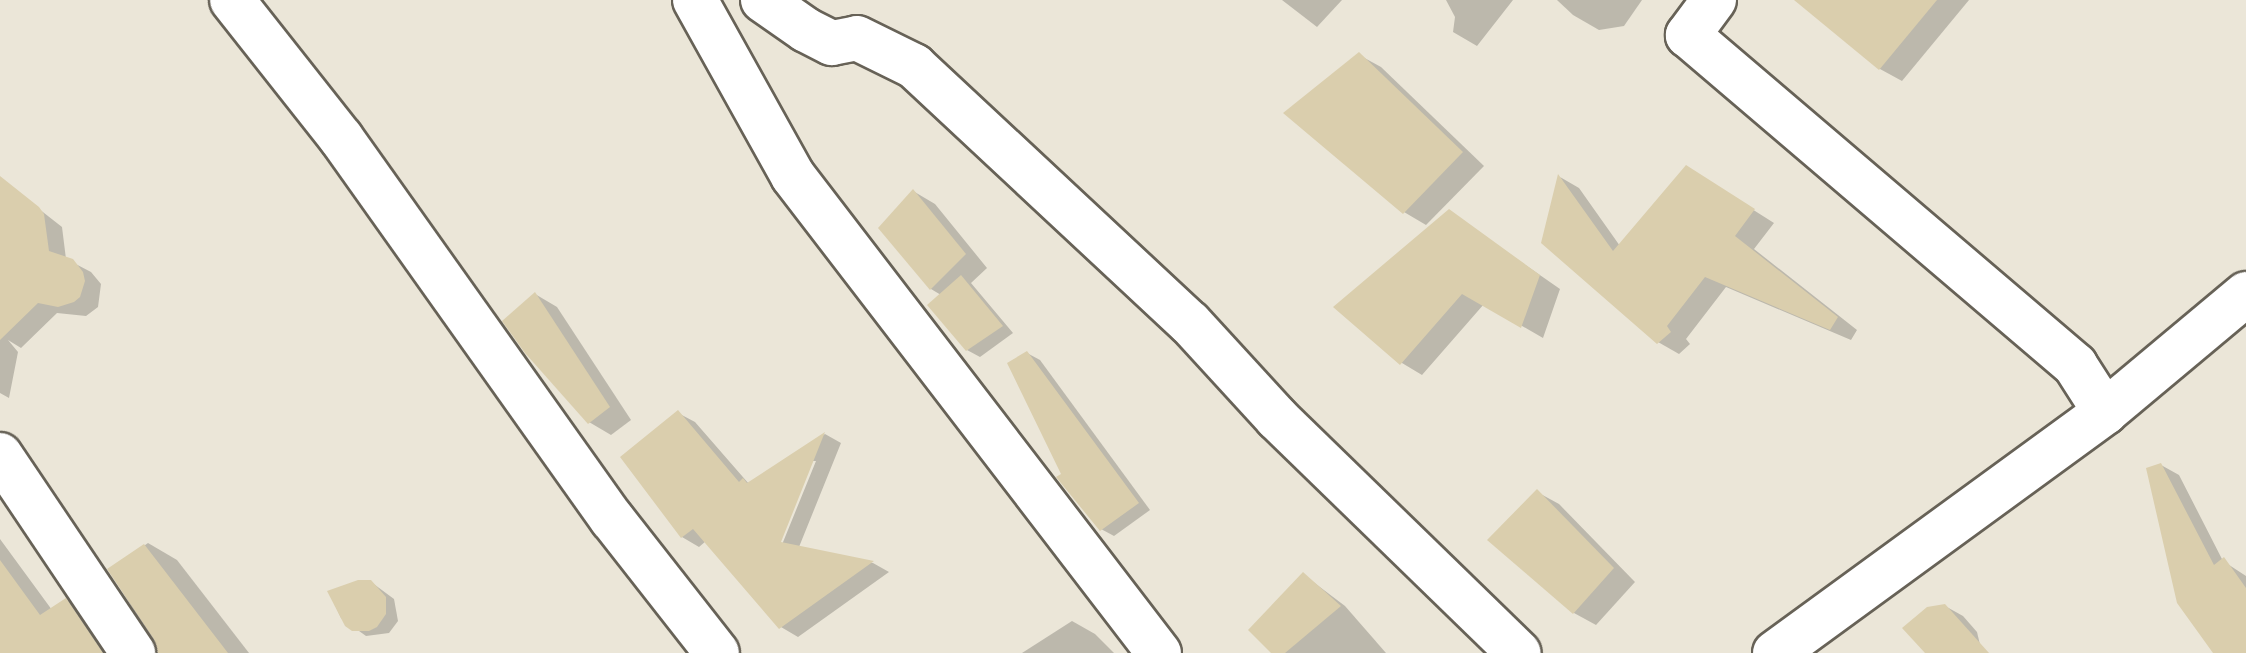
<!DOCTYPE html>
<style>
body{margin:0}
#map{position:relative;width:2246px;height:653px;overflow:hidden;background:#ebe6d8;font-family:"Work Sans",sans-serif}
div>[style]{position:absolute}
.shadow>*{inset:0;background:#0003}
.building>*{inset:0;background:#dacead}
.roads{filter:drop-shadow(2px 0 #676257) drop-shadow(-2px 0 #676257) drop-shadow(0 2px #676257) drop-shadow(0 -2px #676257)}
.street>*{height:44px;margin:-22px;padding:0 22px;transform-origin:22px;border-radius:22px;background:#fff}
span{translate:-50% -50%;white-space:nowrap;text-align:center;line-height:1.15;-webkit-text-stroke:8px #fff;paint-order:stroke}
</style>
<div id="map">
<div class="shadow">
<div style="clip-path:polygon(1282px 0,1342px 0,1317px 27px)"></div>
<div style="clip-path:polygon(1446px 0,1513px 0,1477px 46px,1453px 32px,1455px 17px)"></div>
<div style="clip-path:polygon(1557px 0,1642px 0,1624px 26px,1599px 30px,1573px 15px)"></div>
<div style="clip-path:polygon(1823px 0,1969px 0,1902px 81px,1880px 69px)"></div>
<div style="clip-path:polygon(1359px 55px,1381px 67px,1484px 166px,1426px 225px,1404px 212px)"></div>
<div style="clip-path:polygon(1560px 177px,1579px 188px,1620px 246px,1706px 180px,1774px 223px,1754px 249px,1857px 330px,1851px 340px,1726px 287px,1686px 339px,1690px 344px,1679px 354px,1658px 342px)"></div>
<div style="clip-path:polygon(913px 191px,935px 204px,987px 268px,971px 283px,1013px 333px,980px 357px,967px 350px,941px 295px,931px 289px)"></div>
<div style="clip-path:polygon(39px 209px,62px 227px,66px 259px,91px 272px,101px 284px,98px 307px,86px 316px,57px 313px,21px 348px,8px 340px,18px 352px,9px 398px,0 393px,0 333px,3px 337px,0 212px)"></div>
<div style="clip-path:polygon(1449px 212px,1560px 289px,1543px 338px,1484px 304px,1422px 375px,1402px 363px,1336px 307px)"></div>
<div style="clip-path:polygon(535px 294px,557px 307px,631px 420px,611px 435px,589px 422px)"></div>
<div style="clip-path:polygon(1027px 353px,1040px 360px,1150px 510px,1114px 536px,1101px 529px,1063px 475px)"></div>
<div style="clip-path:polygon(evenodd,678px 413px,695px 422px,749px 484px,825px 434px,841px 443px,799px 547px,873px 563px,889px 572px,798px 637px,781px 627px,706px 541px,699px 547px,682px 537px,678px 413px,811px 461px,816px 461px,779px 552px,775px 550px,811px 461px)"></div>
<div style="clip-path:polygon(2161px 465px,2179px 475px,2223px 561px,2246px 576px,2246px 653px,2215px 653px)"></div>
<div style="clip-path:polygon(1537px 492px,1559px 504px,1635px 582px,1596px 625px,1574px 613px)"></div>
<div style="clip-path:polygon(0 539px,52px 610px,66px 600px,95px 617px,119px 653px,0 653px)"></div>
<div style="clip-path:polygon(148px 543px,177px 560px,249px 653px,159px 653px,110px 570px)"></div>
<div style="clip-path:polygon(1304px 575px,1345px 606px,1386px 653px,1274px 653px)"></div>
<div style="clip-path:polygon(371px 582px,394px 599px,398px 621px,389px 633px,366px 636px,341px 618px,329px 592px)"></div>
<div style="clip-path:polygon(1945px 606px,1963px 616px,1977px 632px,1982px 653px,1928px 653px)"></div>
<div style="clip-path:polygon(1072px 621px,1095px 634px,1114px 653px,1022px 653px)"></div>
</div>
<div class="building">
<div style="clip-path:polygon(1794px 0,1937px 0,1879px 70px)"></div>
<div style="clip-path:polygon(1359px 52px,1463px 152px,1403px 214px,1283px 113px)"></div>
<div style="clip-path:polygon(1686px 165px,1755px 209px,1735px 236px,1838px 317px,1830px 330px,1705px 277px,1667px 326px,1671px 332px,1657px 344px,1541px 243px,1558px 174px,1613px 251px)"></div>
<div style="clip-path:polygon(0 176px,39px 207px,44px 214px,49px 251px,73px 259px,83px 272px,85px 281px,80px 297px,74px 302px,58px 307px,38px 303px,0 340px)"></div>
<div style="clip-path:polygon(913px 189px,966px 254px,930px 290px,878px 228px)"></div>
<div style="clip-path:polygon(1449px 209px,1540px 275px,1521px 328px,1462px 294px,1400px 365px,1333px 307px)"></div>
<div style="clip-path:polygon(961px 275px,1003px 326px,966px 351px,927px 305px)"></div>
<div style="clip-path:polygon(535px 292px,610px 407px,588px 424px,525px 353px,502px 321px)"></div>
<div style="clip-path:polygon(1027px 351px,1139px 503px,1100px 531px,1056px 477px,1061px 474px,1007px 363px)"></div>
<div style="clip-path:polygon(678px 410px,739px 482px,743px 478px,747px 483px,825px 432px,781px 542px,874px 561px,779px 629px,693px 529px,681px 538px,620px 457px)"></div>
<div style="clip-path:polygon(2161px 463px,2214px 565px,2224px 557px,2246px 588px,2246px 653px,2213px 653px,2177px 603px,2146px 468px)"></div>
<div style="clip-path:polygon(1537px 489px,1614px 568px,1573px 614px,1487px 540px)"></div>
<div style="clip-path:polygon(144px 544px,228px 653px,158px 653px,154px 639px,107px 569px)"></div>
<div style="clip-path:polygon(0 560px,40px 615px,66px 598px,103px 653px,0 653px)"></div>
<div style="clip-path:polygon(1303px 572px,1341px 606px,1285px 653px,1271px 653px,1248px 630px)"></div>
<div style="clip-path:polygon(358px 580px,371px 580px,386px 597px,386px 614px,377px 627px,369px 631px,352px 631px,345px 626px,327px 591px)"></div>
<div style="clip-path:polygon(1945px 604px,1989px 653px,1925px 653px,1902px 628px,1927px 607px)"></div>
</div>
<div class="roads">
<div class="street">
<div style="left:232px;top:0;width:176px;rotate:51.7deg"></div>
<div style="left:341px;top:138px;width:468px;rotate:54.6deg"></div>
<div style="left:612px;top:519px;width:170px;rotate:51.9deg"></div>
<div style="left:695px;top:0;width:201px;rotate:60.9deg"></div>
<div style="left:793px;top:176px;width:601px;rotate:52.5deg"></div>
<div style="left:763px;top:0;width:52px;rotate:34.9deg"></div>
<div style="left:806px;top:30px;width:29px;rotate:27deg"></div>
<div style="left:832px;top:43px;width:25px;rotate:-11deg"></div>
<div style="left:857px;top:38px;width:64px;rotate:26.2deg"></div>
<div style="left:914px;top:66px;width:377px;rotate:43deg"></div>
<div style="left:1190px;top:323px;width:129px;rotate:47.5deg"></div>
<div style="left:1277px;top:418px;width:337px;rotate:44.2deg"></div>
<div style="left:1714px;top:0;width:44px;rotate:126.6deg"></div>
<div style="left:1688px;top:35px;width:509px;rotate:40.45deg"></div>
<div style="left:2075px;top:365px;width:56px;rotate:57.4deg"></div>
<div style="left:0;top:455px;width:239px;rotate:56.1deg"></div>
<div style="left:1775px;top:653px;width:409px;rotate:-36.1deg"></div>
<div style="left:2105px;top:412px;width:184px;rotate:-39.9deg"></div>
</div>
</div>
</div>
